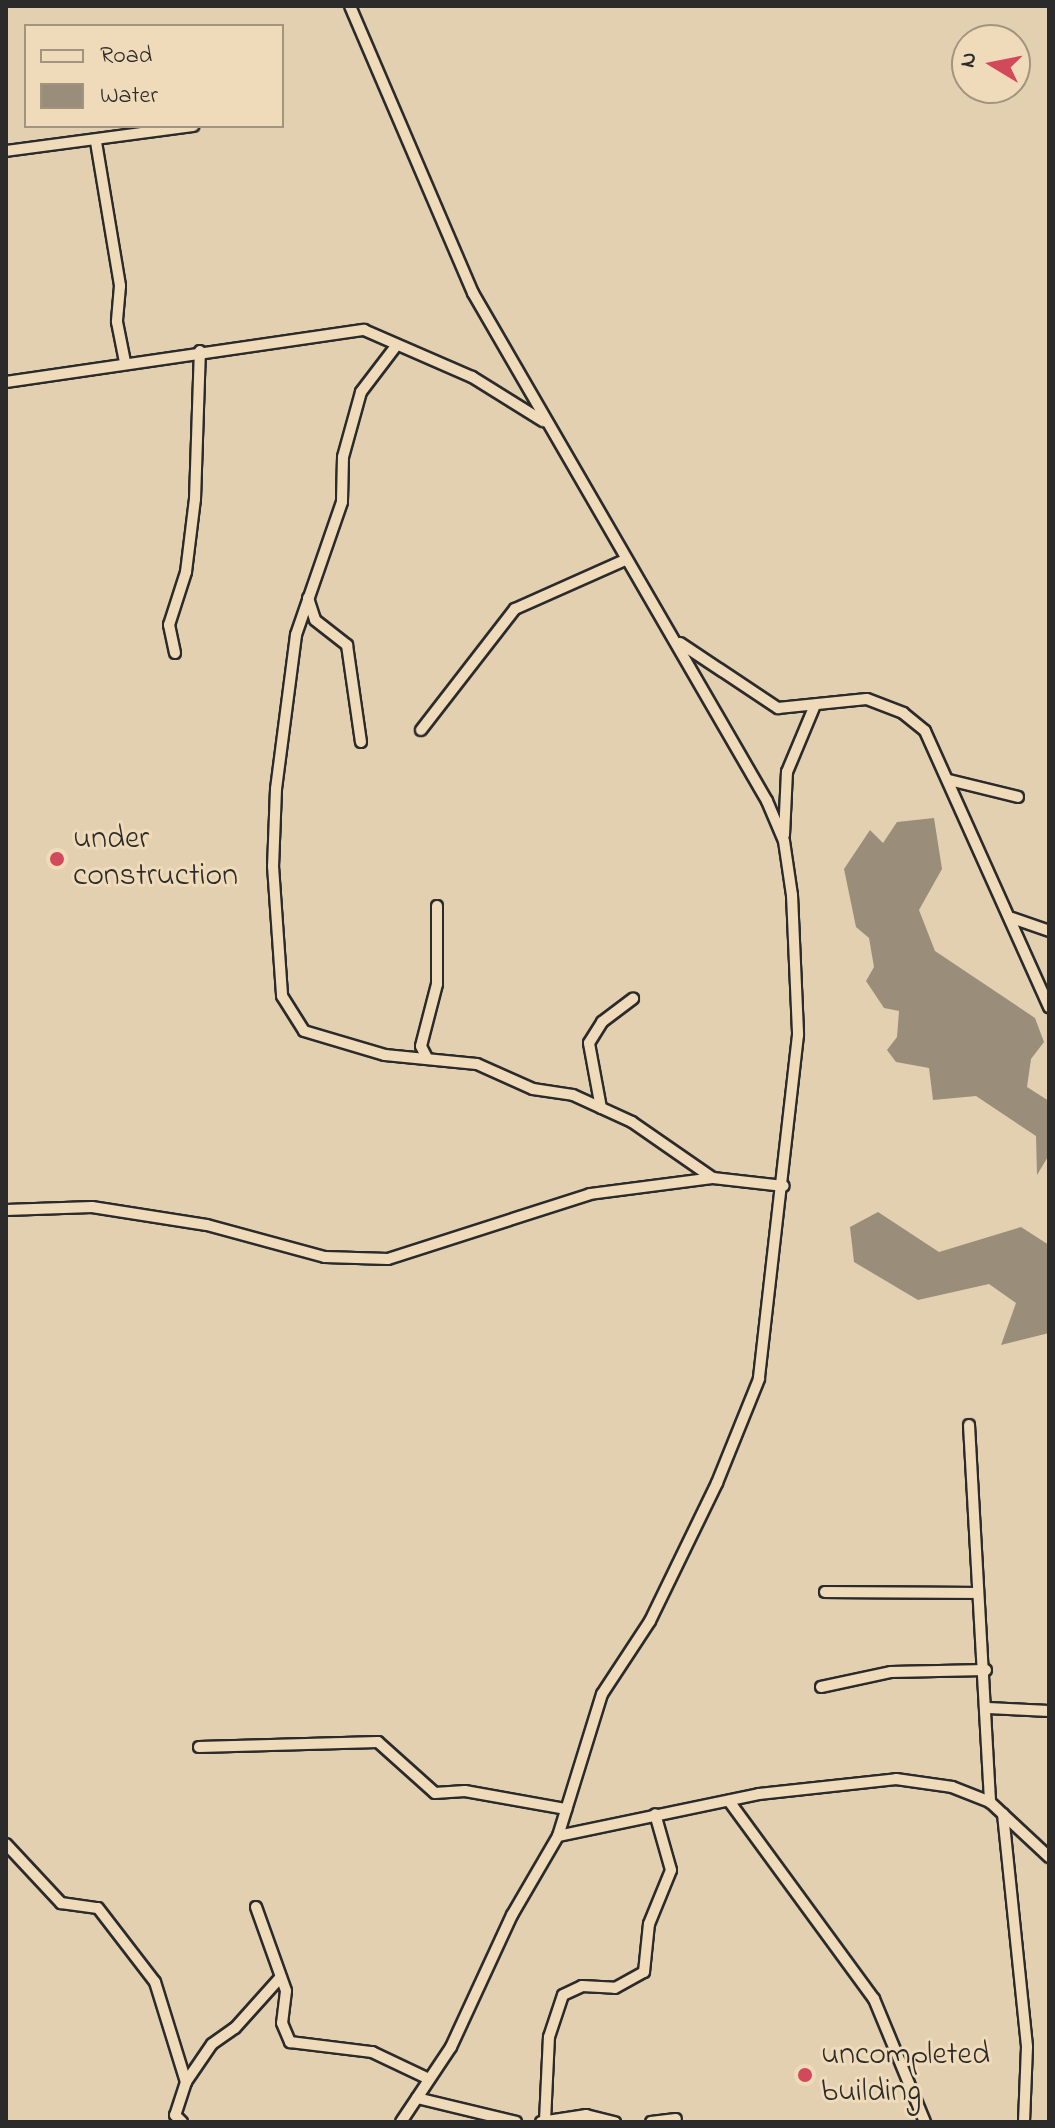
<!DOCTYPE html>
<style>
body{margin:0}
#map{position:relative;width:1055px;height:2128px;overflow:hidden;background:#e3d0b1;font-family:"Indie Flower",sans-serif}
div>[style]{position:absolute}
.water>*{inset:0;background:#9a8e7b}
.roads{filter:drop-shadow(2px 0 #2b2b2b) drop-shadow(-2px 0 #2b2b2b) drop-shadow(0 2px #2b2b2b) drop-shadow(0 -2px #2b2b2b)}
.minor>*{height:10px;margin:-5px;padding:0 5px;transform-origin:5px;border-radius:5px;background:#efdbb9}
.dots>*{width:22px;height:22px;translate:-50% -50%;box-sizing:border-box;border:4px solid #efdbb9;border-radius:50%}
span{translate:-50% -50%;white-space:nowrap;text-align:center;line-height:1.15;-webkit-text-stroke:6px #efdbb9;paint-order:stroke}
.poi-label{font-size:32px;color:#2b2b2b}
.left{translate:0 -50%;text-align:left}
.frame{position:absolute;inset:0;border:8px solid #2b2b2b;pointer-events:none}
.legend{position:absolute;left:24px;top:24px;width:260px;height:104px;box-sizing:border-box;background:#efdbb9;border:2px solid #a19580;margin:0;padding:10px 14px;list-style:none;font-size:24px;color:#2b2b2b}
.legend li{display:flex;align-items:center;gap:16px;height:40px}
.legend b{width:40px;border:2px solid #a19580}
.north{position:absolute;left:951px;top:24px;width:80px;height:80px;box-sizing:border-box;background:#efdbb9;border:2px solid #a19580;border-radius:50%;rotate:280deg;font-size:22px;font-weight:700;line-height:32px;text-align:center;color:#2b2b2b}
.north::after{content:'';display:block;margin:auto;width:28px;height:36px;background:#d1495b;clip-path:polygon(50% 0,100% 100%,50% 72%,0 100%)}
</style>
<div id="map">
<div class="water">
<div style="clip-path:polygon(934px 818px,942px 869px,919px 910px,935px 951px,1035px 1018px,1044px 1042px,1031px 1059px,1027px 1087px,1049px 1101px,1049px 1155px,1037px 1175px,1036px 1136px,976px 1096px,933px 1100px,929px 1068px,896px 1062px,887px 1050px,897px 1037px,899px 1011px,884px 1008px,866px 981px,874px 967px,869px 938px,856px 927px,844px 869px,870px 830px,883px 843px,897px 822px)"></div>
<div style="clip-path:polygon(878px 1212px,939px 1252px,1021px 1227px,1049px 1245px,1049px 1333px,1001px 1345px,1016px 1303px,989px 1284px,918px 1300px,854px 1262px,850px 1227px)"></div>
</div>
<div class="roads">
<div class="minor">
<div style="left:350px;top:6px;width:312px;rotate:66.8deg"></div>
<div style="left:473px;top:293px;width:587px;rotate:59.94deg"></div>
<div style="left:767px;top:801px;width:43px;rotate:67deg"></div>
<div style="left:784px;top:841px;width:55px;rotate:81.6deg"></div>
<div style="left:792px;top:895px;width:140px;rotate:87.5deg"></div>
<div style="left:798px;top:1035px;width:346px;rotate:96.5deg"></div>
<div style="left:759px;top:1379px;width:112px;rotate:112deg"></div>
<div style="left:717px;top:1483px;width:153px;rotate:115.9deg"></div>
<div style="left:650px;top:1621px;width:87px;rotate:123.3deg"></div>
<div style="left:602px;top:1694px;width:149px;rotate:107.2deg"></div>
<div style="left:558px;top:1836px;width:91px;rotate:120.2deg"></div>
<div style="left:512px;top:1915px;width:145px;rotate:114.8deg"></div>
<div style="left:451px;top:2047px;width:90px;rotate:123.7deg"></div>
<div style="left:96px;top:142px;width:146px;rotate:80.5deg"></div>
<div style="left:120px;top:286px;width:36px;rotate:95deg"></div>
<div style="left:117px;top:322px;width:41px;rotate:78.7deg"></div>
<div style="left:6px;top:151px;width:189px;rotate:-7.6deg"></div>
<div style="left:396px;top:346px;width:58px;rotate:127.3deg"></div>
<div style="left:361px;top:392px;width:67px;rotate:105.5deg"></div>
<div style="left:343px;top:457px;width:45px;rotate:91.3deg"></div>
<div style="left:342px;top:502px;width:141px;rotate:109.1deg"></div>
<div style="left:296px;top:635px;width:155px;rotate:97.4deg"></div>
<div style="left:276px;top:789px;width:77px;rotate:92.2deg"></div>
<div style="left:273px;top:866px;width:130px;rotate:86deg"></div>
<div style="left:282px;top:996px;width:41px;rotate:57.8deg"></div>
<div style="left:304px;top:1031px;width:84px;rotate:16.5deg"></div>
<div style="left:385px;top:1055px;width:92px;rotate:5.6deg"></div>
<div style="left:477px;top:1064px;width:61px;rotate:24.1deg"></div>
<div style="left:533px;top:1089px;width:40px;rotate:8.5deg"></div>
<div style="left:573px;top:1095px;width:65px;rotate:24.6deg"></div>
<div style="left:632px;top:1122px;width:98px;rotate:34.7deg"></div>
<div style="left:713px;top:1178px;width:71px;rotate:6.4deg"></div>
<div style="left:6px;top:382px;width:362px;rotate:-8.3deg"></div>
<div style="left:364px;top:330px;width:118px;rotate:23.5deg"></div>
<div style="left:472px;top:377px;width:84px;rotate:31.8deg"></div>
<div style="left:308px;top:598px;width:23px;rotate:72deg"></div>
<div style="left:315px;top:620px;width:41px;rotate:38deg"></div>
<div style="left:347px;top:645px;width:98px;rotate:81.8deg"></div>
<div style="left:680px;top:643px;width:118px;rotate:33.6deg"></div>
<div style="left:778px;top:708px;width:89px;rotate:-5.8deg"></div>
<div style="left:867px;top:699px;width:39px;rotate:21deg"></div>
<div style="left:903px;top:713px;width:28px;rotate:39deg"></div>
<div style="left:925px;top:731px;width:303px;rotate:65.8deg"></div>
<div style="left:175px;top:653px;width:29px;rotate:-102deg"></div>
<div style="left:169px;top:625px;width:56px;rotate:-72.2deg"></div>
<div style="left:186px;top:572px;width:74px;rotate:-83deg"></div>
<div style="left:195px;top:499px;width:148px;rotate:-88.1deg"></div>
<div style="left:421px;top:730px;width:153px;rotate:-52.2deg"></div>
<div style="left:515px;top:609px;width:120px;rotate:-24deg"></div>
<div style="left:949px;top:780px;width:71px;rotate:13.8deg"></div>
<div style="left:784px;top:835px;width:63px;rotate:-87.3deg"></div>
<div style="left:787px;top:772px;width:73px;rotate:-67.3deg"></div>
<div style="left:1012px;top:918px;width:39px;rotate:19deg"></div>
<div style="left:427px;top:1058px;width:13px;rotate:-117deg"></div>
<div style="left:421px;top:1046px;width:64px;rotate:-75.5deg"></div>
<div style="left:437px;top:984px;width:78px;rotate:-90deg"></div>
<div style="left:601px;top:1108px;width:66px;rotate:-100.5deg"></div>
<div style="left:589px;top:1043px;width:25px;rotate:-58deg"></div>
<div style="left:602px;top:1022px;width:39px;rotate:-37deg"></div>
<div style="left:6px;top:1210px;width:86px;rotate:-2deg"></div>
<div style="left:92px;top:1207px;width:116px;rotate:8.9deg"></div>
<div style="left:207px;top:1225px;width:122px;rotate:15.2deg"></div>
<div style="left:325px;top:1257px;width:63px;rotate:1.8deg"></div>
<div style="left:388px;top:1259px;width:212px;rotate:-17.8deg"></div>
<div style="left:590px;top:1194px;width:124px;rotate:-7.4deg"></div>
<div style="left:969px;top:1425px;width:378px;rotate:86.8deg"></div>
<div style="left:825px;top:1592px;width:153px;rotate:0.4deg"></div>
<div style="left:821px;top:1687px;width:72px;rotate:-12.1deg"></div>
<div style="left:891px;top:1672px;width:95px;rotate:-1.2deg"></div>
<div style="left:988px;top:1708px;width:61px;rotate:2.8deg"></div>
<div style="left:199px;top:1747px;width:179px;rotate:-1.6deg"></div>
<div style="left:378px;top:1742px;width:76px;rotate:41.8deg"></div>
<div style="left:435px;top:1793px;width:30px;rotate:-4deg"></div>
<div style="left:465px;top:1791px;width:103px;rotate:10.1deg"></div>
<div style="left:729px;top:1801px;width:245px;rotate:53.8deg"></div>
<div style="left:874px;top:1999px;width:133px;rotate:67.5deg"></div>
<div style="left:1003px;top:1814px;width:234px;rotate:84.1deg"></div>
<div style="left:1027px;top:2047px;width:75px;rotate:92.3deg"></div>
<div style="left:558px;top:1836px;width:205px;rotate:-11.8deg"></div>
<div style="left:759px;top:1794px;width:138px;rotate:-6.2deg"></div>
<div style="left:896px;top:1779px;width:57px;rotate:8.1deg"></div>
<div style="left:952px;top:1787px;width:41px;rotate:21.5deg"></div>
<div style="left:990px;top:1802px;width:81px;rotate:43deg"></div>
<div style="left:6px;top:1844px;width:81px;rotate:47deg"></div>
<div style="left:61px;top:1903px;width:37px;rotate:8deg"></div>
<div style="left:98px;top:1908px;width:93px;rotate:52.4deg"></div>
<div style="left:155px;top:1982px;width:105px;rotate:72.8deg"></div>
<div style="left:186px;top:2082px;width:35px;rotate:108deg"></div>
<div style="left:175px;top:2115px;width:10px;rotate:45deg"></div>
<div style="left:256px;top:1907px;width:89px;rotate:70.3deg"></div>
<div style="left:286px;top:1991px;width:32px;rotate:97deg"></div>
<div style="left:282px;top:2023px;width:21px;rotate:67deg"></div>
<div style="left:290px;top:2042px;width:83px;rotate:7deg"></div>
<div style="left:372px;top:2052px;width:63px;rotate:25.3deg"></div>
<div style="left:186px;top:2082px;width:46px;rotate:-55.6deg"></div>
<div style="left:212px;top:2044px;width:28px;rotate:-35deg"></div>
<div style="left:235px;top:2028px;width:66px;rotate:-48.1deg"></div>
<div style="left:417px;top:2098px;width:102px;rotate:13.6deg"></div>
<div style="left:545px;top:2121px;width:84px;rotate:-87.3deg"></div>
<div style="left:549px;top:2037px;width:44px;rotate:-71.6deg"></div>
<div style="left:563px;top:1995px;width:21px;rotate:-25deg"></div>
<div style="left:582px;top:1986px;width:33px;rotate:3deg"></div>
<div style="left:615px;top:1988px;width:33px;rotate:-29deg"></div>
<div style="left:644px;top:1972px;width:48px;rotate:-84.1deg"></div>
<div style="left:649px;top:1924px;width:58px;rotate:-67.8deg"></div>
<div style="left:671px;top:1870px;width:58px;rotate:-105.9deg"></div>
<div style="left:541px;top:2122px;width:46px;rotate:-8.8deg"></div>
<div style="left:586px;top:2115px;width:30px;rotate:14deg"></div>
<div style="left:651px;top:2122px;width:25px;rotate:-7deg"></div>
</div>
</div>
<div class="dots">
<div style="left:57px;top:859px;background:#d1495b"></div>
<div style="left:805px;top:2075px;background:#d1495b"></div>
</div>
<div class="poi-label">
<span class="left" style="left:73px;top:859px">under<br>construction</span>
<span class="left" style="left:821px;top:2075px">uncompleted<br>building</span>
</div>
<div class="frame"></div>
<ul class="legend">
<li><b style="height:10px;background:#efdbb9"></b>Road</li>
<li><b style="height:22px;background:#9a8e7b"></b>Water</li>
</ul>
<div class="north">N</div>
</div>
